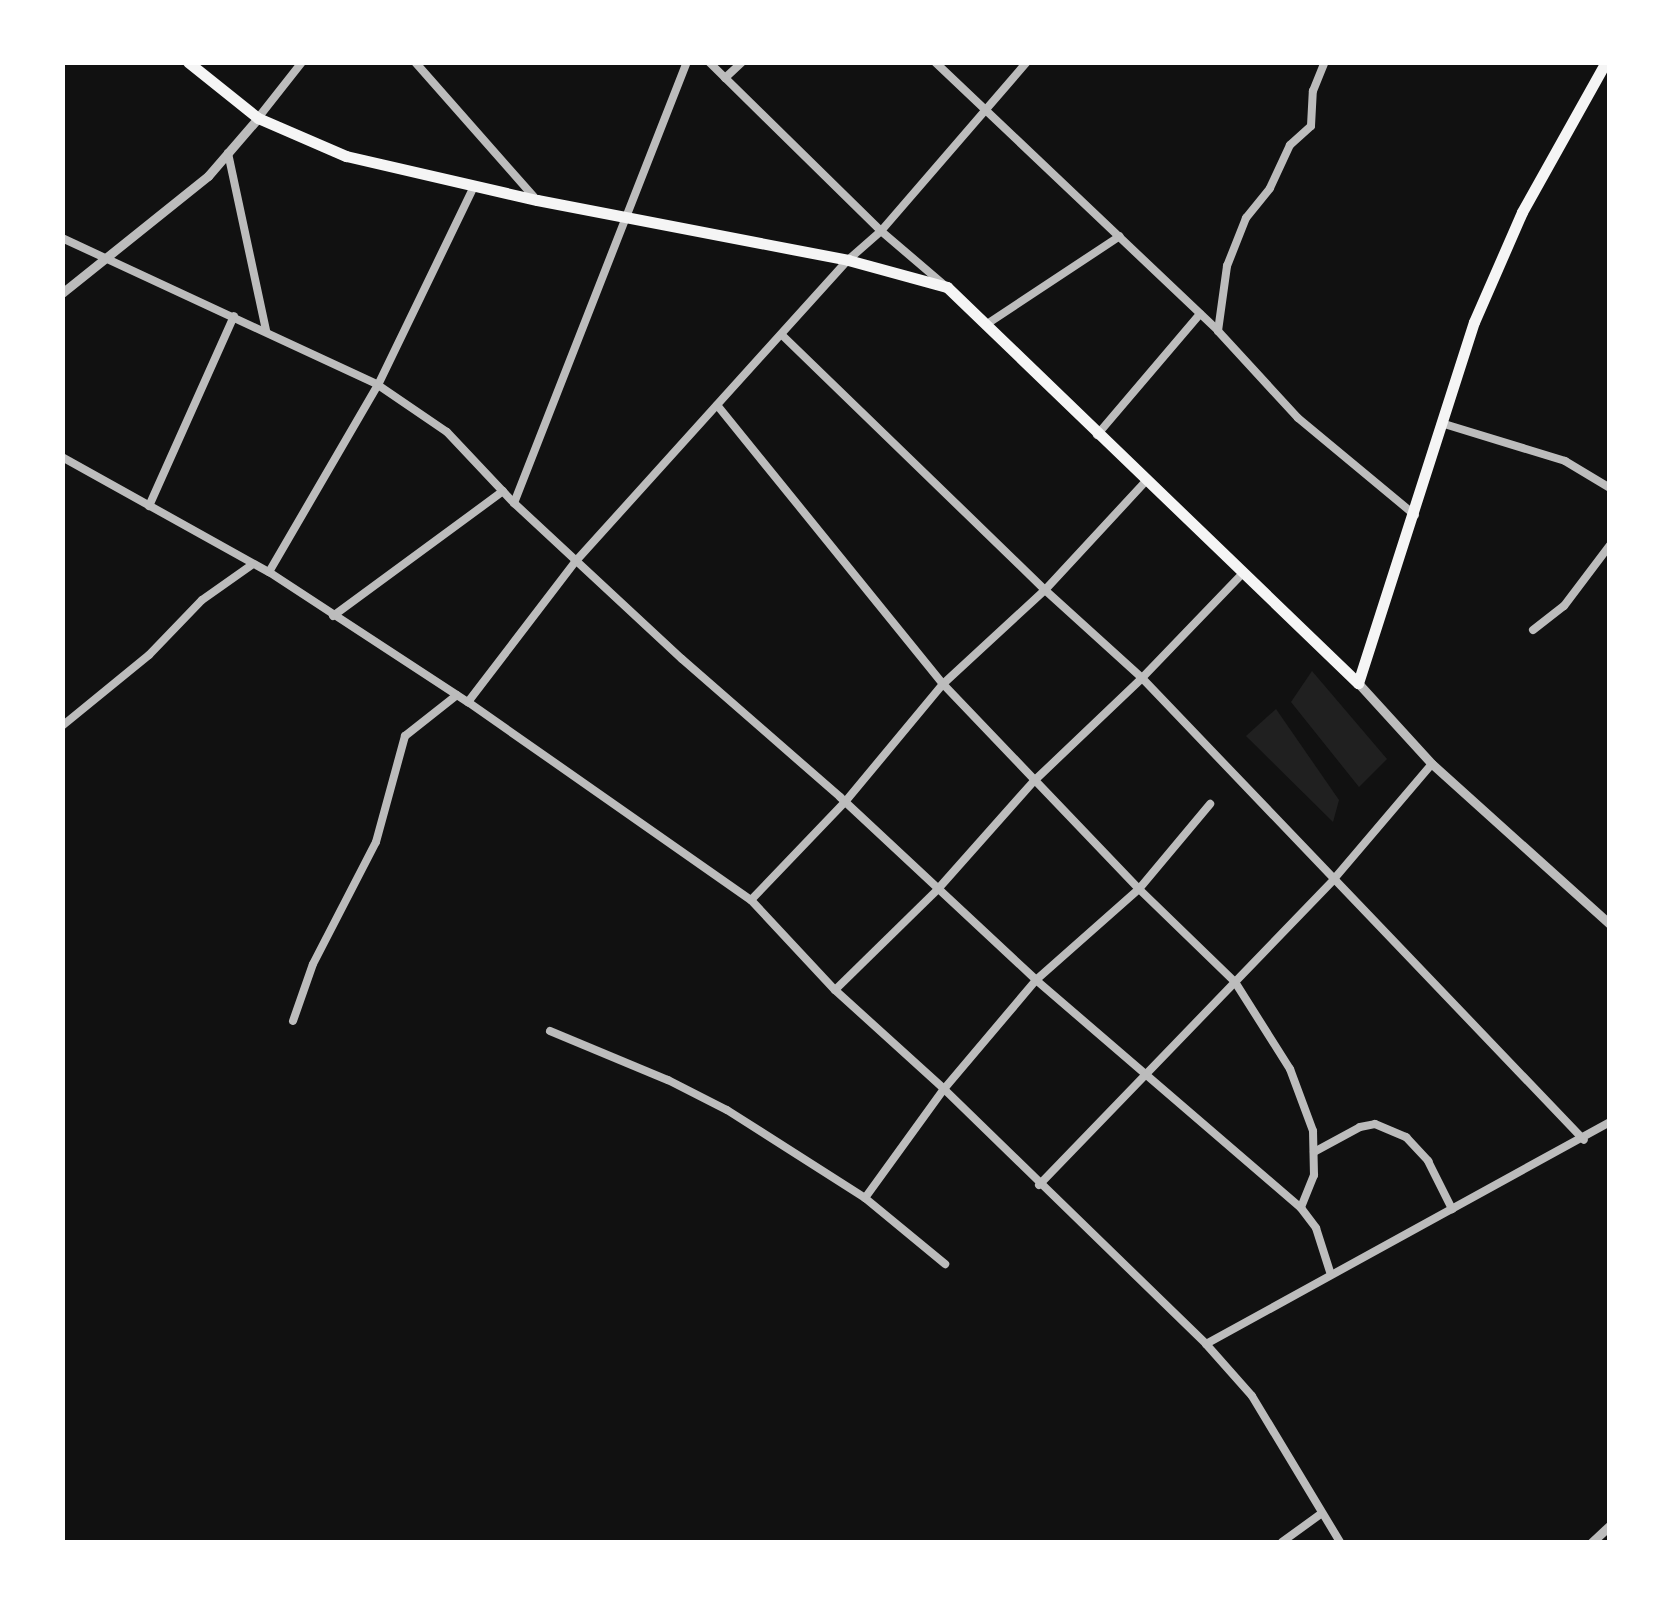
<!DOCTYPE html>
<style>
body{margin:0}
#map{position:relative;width:1672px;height:1605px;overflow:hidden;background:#111;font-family:"Space Grotesk",sans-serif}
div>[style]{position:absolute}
.green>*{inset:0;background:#202020}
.minor>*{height:8px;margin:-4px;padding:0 4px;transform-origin:4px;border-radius:4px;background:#bcbcbc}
.tertiary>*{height:9px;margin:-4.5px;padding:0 4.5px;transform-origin:4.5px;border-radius:4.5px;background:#bcbcbc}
.primary>*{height:11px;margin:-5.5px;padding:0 5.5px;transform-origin:5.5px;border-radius:5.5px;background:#f5f5f5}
span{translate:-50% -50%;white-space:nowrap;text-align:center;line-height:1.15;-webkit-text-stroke:10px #fff;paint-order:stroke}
.frame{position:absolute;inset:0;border:65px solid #fff;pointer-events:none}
</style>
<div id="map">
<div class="green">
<div style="clip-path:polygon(1312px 671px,1387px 759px,1359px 787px,1291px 702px)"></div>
<div style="clip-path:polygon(1276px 709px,1339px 800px,1333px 822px,1246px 736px)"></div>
</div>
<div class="minor">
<div style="left:415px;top:62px;width:180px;rotate:48.6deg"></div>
<div style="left:709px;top:62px;width:241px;rotate:44.5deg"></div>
<div style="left:881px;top:231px;width:82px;rotate:40.5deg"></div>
<div style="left:935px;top:62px;width:390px;rotate:43.5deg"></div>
<div style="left:1218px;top:331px;width:118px;rotate:47.4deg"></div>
<div style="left:1298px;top:418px;width:152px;rotate:39.7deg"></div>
<div style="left:725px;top:78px;width:23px;rotate:-43deg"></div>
<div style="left:258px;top:118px;width:71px;rotate:-51.8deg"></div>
<div style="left:228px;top:153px;width:182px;rotate:77.9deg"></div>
<div style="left:62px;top:238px;width:349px;rotate:24.9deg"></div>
<div style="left:378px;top:385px;width:83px;rotate:34.3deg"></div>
<div style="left:447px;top:432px;width:98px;rotate:46.7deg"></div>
<div style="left:514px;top:503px;width:229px;rotate:42.9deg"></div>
<div style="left:682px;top:659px;width:210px;rotate:41.1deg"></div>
<div style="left:840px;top:797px;width:268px;rotate:43deg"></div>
<div style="left:1036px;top:980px;width:350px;rotate:40.7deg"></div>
<div style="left:1301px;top:1208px;width:25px;rotate:53deg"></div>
<div style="left:1316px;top:1228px;width:46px;rotate:72.3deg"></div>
<div style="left:987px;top:324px;width:159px;rotate:-33.5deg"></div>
<div style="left:1218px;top:331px;width:66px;rotate:-82.1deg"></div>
<div style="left:1227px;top:266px;width:52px;rotate:-68.4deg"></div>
<div style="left:1246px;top:218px;width:38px;rotate:-51deg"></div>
<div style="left:1270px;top:188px;width:47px;rotate:-65.1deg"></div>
<div style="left:1290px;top:145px;width:28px;rotate:-42deg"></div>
<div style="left:1311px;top:126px;width:35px;rotate:-87deg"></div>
<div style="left:1313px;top:91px;width:31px;rotate:-68deg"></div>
<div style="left:783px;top:336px;width:365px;rotate:44.1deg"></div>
<div style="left:1045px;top:590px;width:131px;rotate:42.2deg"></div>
<div style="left:1142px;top:678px;width:639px;rotate:46.27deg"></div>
<div style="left:717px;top:405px;width:359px;rotate:51deg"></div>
<div style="left:943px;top:684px;width:284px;rotate:46.3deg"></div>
<div style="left:1139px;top:889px;width:134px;rotate:44.1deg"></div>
<div style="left:1235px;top:982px;width:103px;rotate:57.7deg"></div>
<div style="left:1290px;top:1069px;width:66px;rotate:69.6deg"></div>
<div style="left:1313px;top:1131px;width:44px;rotate:88.7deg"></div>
<div style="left:1314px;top:1175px;width:35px;rotate:112deg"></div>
<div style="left:1441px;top:423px;width:130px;rotate:17deg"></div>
<div style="left:1565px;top:461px;width:52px;rotate:31deg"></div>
<div style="left:1097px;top:435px;width:159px;rotate:-49.6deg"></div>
<div style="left:62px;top:457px;width:237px;rotate:29.1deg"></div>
<div style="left:269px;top:572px;width:238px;rotate:33.2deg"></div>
<div style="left:468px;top:702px;width:345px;rotate:35deg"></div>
<div style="left:751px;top:900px;width:123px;rotate:47deg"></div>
<div style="left:835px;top:990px;width:147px;rotate:42.2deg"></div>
<div style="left:944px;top:1089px;width:366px;rotate:44.2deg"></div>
<div style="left:1206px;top:1344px;width:69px;rotate:48.5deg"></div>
<div style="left:1252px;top:1396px;width:170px;rotate:58.9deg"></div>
<div style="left:514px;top:503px;width:474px;rotate:-68.6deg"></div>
<div style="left:149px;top:506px;width:208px;rotate:-65.9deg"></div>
<div style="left:269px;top:572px;width:216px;rotate:-59.8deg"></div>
<div style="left:378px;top:385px;width:221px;rotate:-64.2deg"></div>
<div style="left:333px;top:616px;width:211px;rotate:-36.3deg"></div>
<div style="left:1533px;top:630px;width:39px;rotate:-38deg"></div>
<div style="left:1564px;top:606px;width:76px;rotate:-53deg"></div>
<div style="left:468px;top:702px;width:176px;rotate:-52.6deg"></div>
<div style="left:575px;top:562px;width:407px;rotate:-47.9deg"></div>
<div style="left:848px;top:260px;width:44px;rotate:-41.3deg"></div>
<div style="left:881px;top:231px;width:223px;rotate:-49.2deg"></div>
<div style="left:62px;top:726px;width:112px;rotate:-39.2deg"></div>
<div style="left:149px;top:655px;width:76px;rotate:-46.1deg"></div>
<div style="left:202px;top:600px;width:62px;rotate:-35.2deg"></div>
<div style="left:751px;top:900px;width:136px;rotate:-46.2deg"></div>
<div style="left:845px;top:802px;width:153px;rotate:-50.3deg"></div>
<div style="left:943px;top:684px;width:139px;rotate:-42.7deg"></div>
<div style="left:1045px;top:590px;width:147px;rotate:-47.2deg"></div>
<div style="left:835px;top:990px;width:144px;rotate:-44.4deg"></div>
<div style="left:938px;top:889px;width:144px;rotate:-48.4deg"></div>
<div style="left:1034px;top:781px;width:149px;rotate:-43.6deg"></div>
<div style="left:1142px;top:678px;width:144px;rotate:-46.1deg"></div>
<div style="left:293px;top:1021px;width:60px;rotate:-70.7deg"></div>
<div style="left:313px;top:964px;width:137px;rotate:-62.7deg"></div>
<div style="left:376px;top:842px;width:110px;rotate:-74.7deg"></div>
<div style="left:405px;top:736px;width:66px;rotate:-38.3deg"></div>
<div style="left:550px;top:1031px;width:128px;rotate:22.6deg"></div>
<div style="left:668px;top:1080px;width:66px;rotate:27deg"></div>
<div style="left:727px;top:1110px;width:164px;rotate:32.5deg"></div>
<div style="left:865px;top:1198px;width:104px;rotate:39.5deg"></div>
<div style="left:1314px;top:1152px;width:52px;rotate:-28.5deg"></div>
<div style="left:1360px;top:1127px;width:15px;rotate:-11deg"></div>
<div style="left:1375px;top:1124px;width:34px;rotate:23deg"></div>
<div style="left:1406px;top:1137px;width:33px;rotate:47deg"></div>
<div style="left:1428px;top:1161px;width:54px;rotate:63.4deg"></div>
<div style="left:1039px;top:1185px;width:425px;rotate:-46deg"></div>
<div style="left:1334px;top:879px;width:151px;rotate:-49.6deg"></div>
<div style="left:865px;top:1198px;width:135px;rotate:-54.1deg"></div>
<div style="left:944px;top:1089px;width:143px;rotate:-49.8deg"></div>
<div style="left:1036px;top:980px;width:137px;rotate:-41.5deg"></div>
<div style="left:1139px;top:889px;width:111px;rotate:-50.1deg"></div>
<div style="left:1206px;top:1344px;width:461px;rotate:-28.8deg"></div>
<div style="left:1282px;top:1542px;width:49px;rotate:-35.9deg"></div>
</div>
<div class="tertiary">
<div style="left:62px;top:293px;width:187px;rotate:-38.7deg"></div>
<div style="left:208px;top:176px;width:77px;rotate:-49.2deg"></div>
<div style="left:1358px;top:683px;width:110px;rotate:47.6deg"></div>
<div style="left:1432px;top:764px;width:239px;rotate:42deg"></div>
<div style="left:1592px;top:1542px;width:25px;rotate:-43deg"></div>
</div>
<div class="primary">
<div style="left:188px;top:62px;width:90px;rotate:38.7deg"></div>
<div style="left:258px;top:118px;width:96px;rotate:23.4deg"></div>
<div style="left:346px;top:156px;width:196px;rotate:13deg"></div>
<div style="left:537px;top:200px;width:317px;rotate:10.9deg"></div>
<div style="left:848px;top:260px;width:103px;rotate:15.3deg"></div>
<div style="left:947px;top:287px;width:571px;rotate:43.94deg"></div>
<div style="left:1358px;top:683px;width:379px;rotate:-72.2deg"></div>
<div style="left:1474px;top:322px;width:120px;rotate:-66.4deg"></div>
<div style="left:1522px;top:212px;width:172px;rotate:-60.8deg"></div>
</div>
<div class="frame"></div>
</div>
